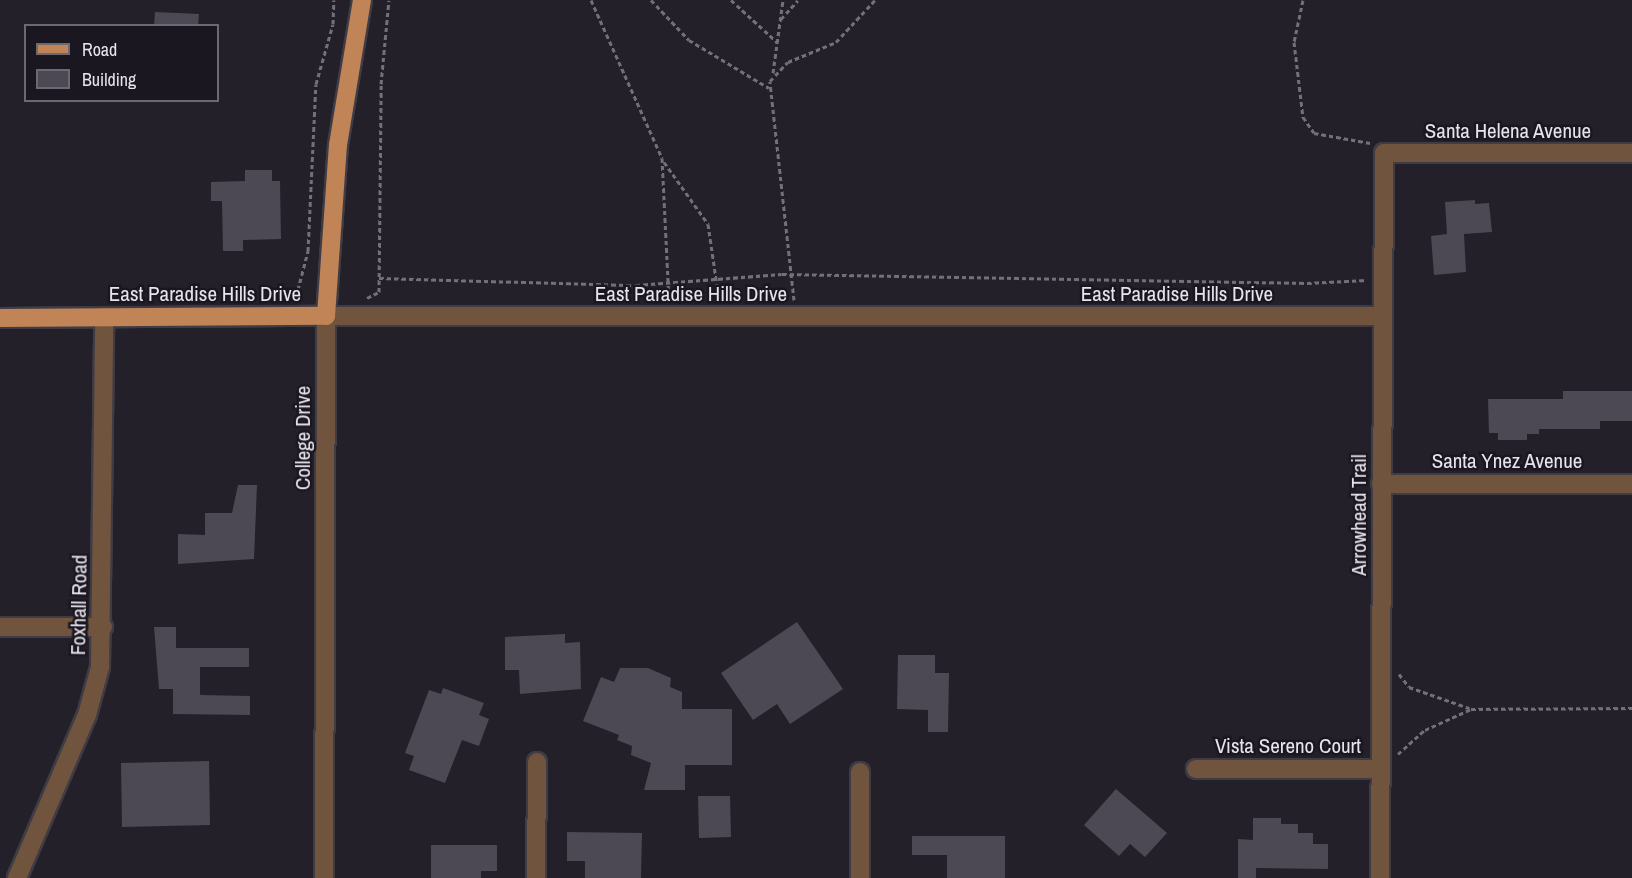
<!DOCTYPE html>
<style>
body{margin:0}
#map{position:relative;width:1632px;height:878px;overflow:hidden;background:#24202a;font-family:"Archivo Narrow",sans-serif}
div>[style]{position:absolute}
.building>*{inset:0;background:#4c4854}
.path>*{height:3px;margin-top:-1.5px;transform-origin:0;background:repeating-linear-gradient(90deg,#737079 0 4.5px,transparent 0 7.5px)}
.roads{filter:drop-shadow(2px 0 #3f3c45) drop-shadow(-2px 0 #3f3c45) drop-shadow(0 2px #3f3c45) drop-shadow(0 -2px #3f3c45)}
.minor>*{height:18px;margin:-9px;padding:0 9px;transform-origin:9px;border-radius:9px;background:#71543e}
.major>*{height:18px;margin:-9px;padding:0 9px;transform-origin:9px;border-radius:9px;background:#c08456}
span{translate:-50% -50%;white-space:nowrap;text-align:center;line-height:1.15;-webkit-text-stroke:5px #1a1721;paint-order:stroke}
.street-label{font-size:21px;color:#e7e5ec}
.legend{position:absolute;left:24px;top:24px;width:195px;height:78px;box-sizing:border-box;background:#1a1721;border:2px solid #6c6972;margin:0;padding:8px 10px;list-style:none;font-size:18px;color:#e7e5ec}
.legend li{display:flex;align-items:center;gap:12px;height:30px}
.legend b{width:30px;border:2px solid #6c6972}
</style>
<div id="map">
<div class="building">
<div style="clip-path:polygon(155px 12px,199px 14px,198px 26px,154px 26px)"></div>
<div style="clip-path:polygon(245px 170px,272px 170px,272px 181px,280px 181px,281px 239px,243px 240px,243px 251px,223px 251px,222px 201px,211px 201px,211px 182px,245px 181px)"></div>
<div style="clip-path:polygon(1475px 200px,1475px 204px,1489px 203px,1492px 232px,1464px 234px,1466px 272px,1434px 275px,1431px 236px,1447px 234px,1445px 202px)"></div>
<div style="clip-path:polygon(1563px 391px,1632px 391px,1632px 421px,1600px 421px,1600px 429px,1539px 429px,1539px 434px,1527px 434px,1527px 440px,1498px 440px,1498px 433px,1489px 433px,1488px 399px,1563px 399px)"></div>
<div style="clip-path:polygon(238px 485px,257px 485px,254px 559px,178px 564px,178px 534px,205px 535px,205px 513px,232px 513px)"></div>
<div style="clip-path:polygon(797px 622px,843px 689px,790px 724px,777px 704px,753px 720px,721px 673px)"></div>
<div style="clip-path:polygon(154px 627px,176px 627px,176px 648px,249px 648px,249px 667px,200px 667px,200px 695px,250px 696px,250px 715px,173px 714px,173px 689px,159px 689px)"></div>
<div style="clip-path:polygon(565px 634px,565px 643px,580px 642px,581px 689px,520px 694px,519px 670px,505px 670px,505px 637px)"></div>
<div style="clip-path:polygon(898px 655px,935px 655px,935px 673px,949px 673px,948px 732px,928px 732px,928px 710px,897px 709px)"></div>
<div style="clip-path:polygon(620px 668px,648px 668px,671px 678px,670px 687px,682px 692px,682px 709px,732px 709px,732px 765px,685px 765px,685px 790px,644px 790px,651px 763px,631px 755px,632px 746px,617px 740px,619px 735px,583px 721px,601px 677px,614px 682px)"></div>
<div style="clip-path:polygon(443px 688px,484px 703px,479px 715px,489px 719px,479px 746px,462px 740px,445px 783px,409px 770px,414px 756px,405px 753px,429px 690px,441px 694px)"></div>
<div style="clip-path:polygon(209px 761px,210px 825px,122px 827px,121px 763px)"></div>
<div style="clip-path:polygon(1116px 789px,1167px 833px,1145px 857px,1130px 844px,1119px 856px,1084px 825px)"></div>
<div style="clip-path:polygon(698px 796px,730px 796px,731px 837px,699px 838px)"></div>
<div style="clip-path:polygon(1253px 818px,1281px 818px,1281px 824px,1298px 824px,1298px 833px,1313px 833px,1313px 844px,1328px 844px,1328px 869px,1256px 868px,1256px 878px,1238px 878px,1238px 839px,1253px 840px)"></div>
<div style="clip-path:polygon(567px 832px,642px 833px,641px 878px,585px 878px,585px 861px,567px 861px)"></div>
<div style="clip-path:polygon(912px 836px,1005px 836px,1005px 878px,947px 878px,947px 855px,912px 855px)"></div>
<div style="clip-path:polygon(431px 845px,497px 845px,497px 871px,481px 871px,481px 878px,431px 878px)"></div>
</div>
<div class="path">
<div style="left:591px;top:0;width:173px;rotate:65.8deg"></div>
<div style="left:662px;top:158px;width:142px;rotate:87.2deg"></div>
<div style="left:651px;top:0;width:55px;rotate:46.5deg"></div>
<div style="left:689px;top:40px;width:93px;rotate:31deg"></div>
<div style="left:731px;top:0;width:62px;rotate:42.4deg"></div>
<div style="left:1303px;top:0;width:43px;rotate:102.1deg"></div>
<div style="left:1294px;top:42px;width:76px;rotate:83.2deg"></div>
<div style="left:1303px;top:117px;width:19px;rotate:55deg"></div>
<div style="left:1314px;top:133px;width:57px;rotate:10.1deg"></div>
<div style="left:781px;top:19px;width:25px;rotate:-48deg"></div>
<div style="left:773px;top:73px;width:74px;rotate:-82.2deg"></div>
<div style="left:664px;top:162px;width:76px;rotate:54.6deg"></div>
<div style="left:708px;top:224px;width:76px;rotate:81.7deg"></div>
<div style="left:379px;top:278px;width:257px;rotate:1.6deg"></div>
<div style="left:636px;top:285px;width:146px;rotate:-4.3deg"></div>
<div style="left:782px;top:274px;width:525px;rotate:0.98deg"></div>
<div style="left:1307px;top:283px;width:60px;rotate:-2.9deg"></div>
<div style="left:296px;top:297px;width:48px;rotate:-75.4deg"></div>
<div style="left:308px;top:251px;width:167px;rotate:-87.3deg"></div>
<div style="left:316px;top:84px;width:62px;rotate:-74.2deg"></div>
<div style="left:333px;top:24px;width:24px;rotate:-88deg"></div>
<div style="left:367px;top:298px;width:13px;rotate:-27deg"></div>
<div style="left:379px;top:292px;width:208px;rotate:-89.4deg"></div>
<div style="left:381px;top:84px;width:84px;rotate:-84.6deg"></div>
<div style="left:794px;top:300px;width:220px;rotate:-96.3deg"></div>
<div style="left:770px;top:81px;width:26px;rotate:-47deg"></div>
<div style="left:788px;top:62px;width:52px;rotate:-22.6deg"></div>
<div style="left:836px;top:42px;width:57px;rotate:-47.1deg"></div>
<div style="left:1399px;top:674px;width:16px;rotate:52deg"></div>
<div style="left:1409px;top:687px;width:64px;rotate:19.3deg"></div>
<div style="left:1398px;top:754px;width:36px;rotate:-42deg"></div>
<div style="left:1425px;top:730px;width:51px;rotate:-24.5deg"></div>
<div style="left:1471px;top:709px;width:161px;rotate:-0.4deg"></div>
</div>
<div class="roads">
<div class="minor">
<div style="left:1381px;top:484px;width:251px"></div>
<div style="left:0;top:627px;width:103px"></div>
<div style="left:1196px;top:769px;width:185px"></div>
<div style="left:17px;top:878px;width:177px;rotate:-66.8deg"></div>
<div style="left:87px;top:715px;width:50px;rotate:-74.8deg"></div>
<div style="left:100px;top:667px;width:350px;rotate:-89.3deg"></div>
<div style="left:324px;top:878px;width:562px;rotate:-89.8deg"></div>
<div style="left:326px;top:316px;width:1056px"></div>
<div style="left:536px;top:878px;width:116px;rotate:-89.5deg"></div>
<div style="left:860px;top:878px;width:106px;rotate:-90deg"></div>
<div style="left:1380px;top:878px;width:725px;rotate:-89.68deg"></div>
<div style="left:1384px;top:153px;width:248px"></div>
</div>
<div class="major">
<div style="left:0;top:318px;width:326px;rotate:-0.4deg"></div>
<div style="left:326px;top:316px;width:171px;rotate:-86deg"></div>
<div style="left:338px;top:145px;width:147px;rotate:-80.6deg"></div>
</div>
</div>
<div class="street-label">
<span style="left:1508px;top:131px">Santa Helena Avenue</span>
<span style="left:205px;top:294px">East Paradise Hills Drive</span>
<span style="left:691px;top:294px">East Paradise Hills Drive</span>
<span style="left:1177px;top:294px">East Paradise Hills Drive</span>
<span style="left:303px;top:438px;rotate:-90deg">College Drive</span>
<span style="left:1507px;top:461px">Santa Ynez Avenue</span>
<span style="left:1359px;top:515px;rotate:-90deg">Arrowhead Trail</span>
<span style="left:79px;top:605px;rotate:-89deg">Foxhall Road</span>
<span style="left:1288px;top:746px">Vista Sereno Court</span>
</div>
<ul class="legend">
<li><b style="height:8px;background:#c08456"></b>Road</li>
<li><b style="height:16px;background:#4c4854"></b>Building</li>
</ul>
</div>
